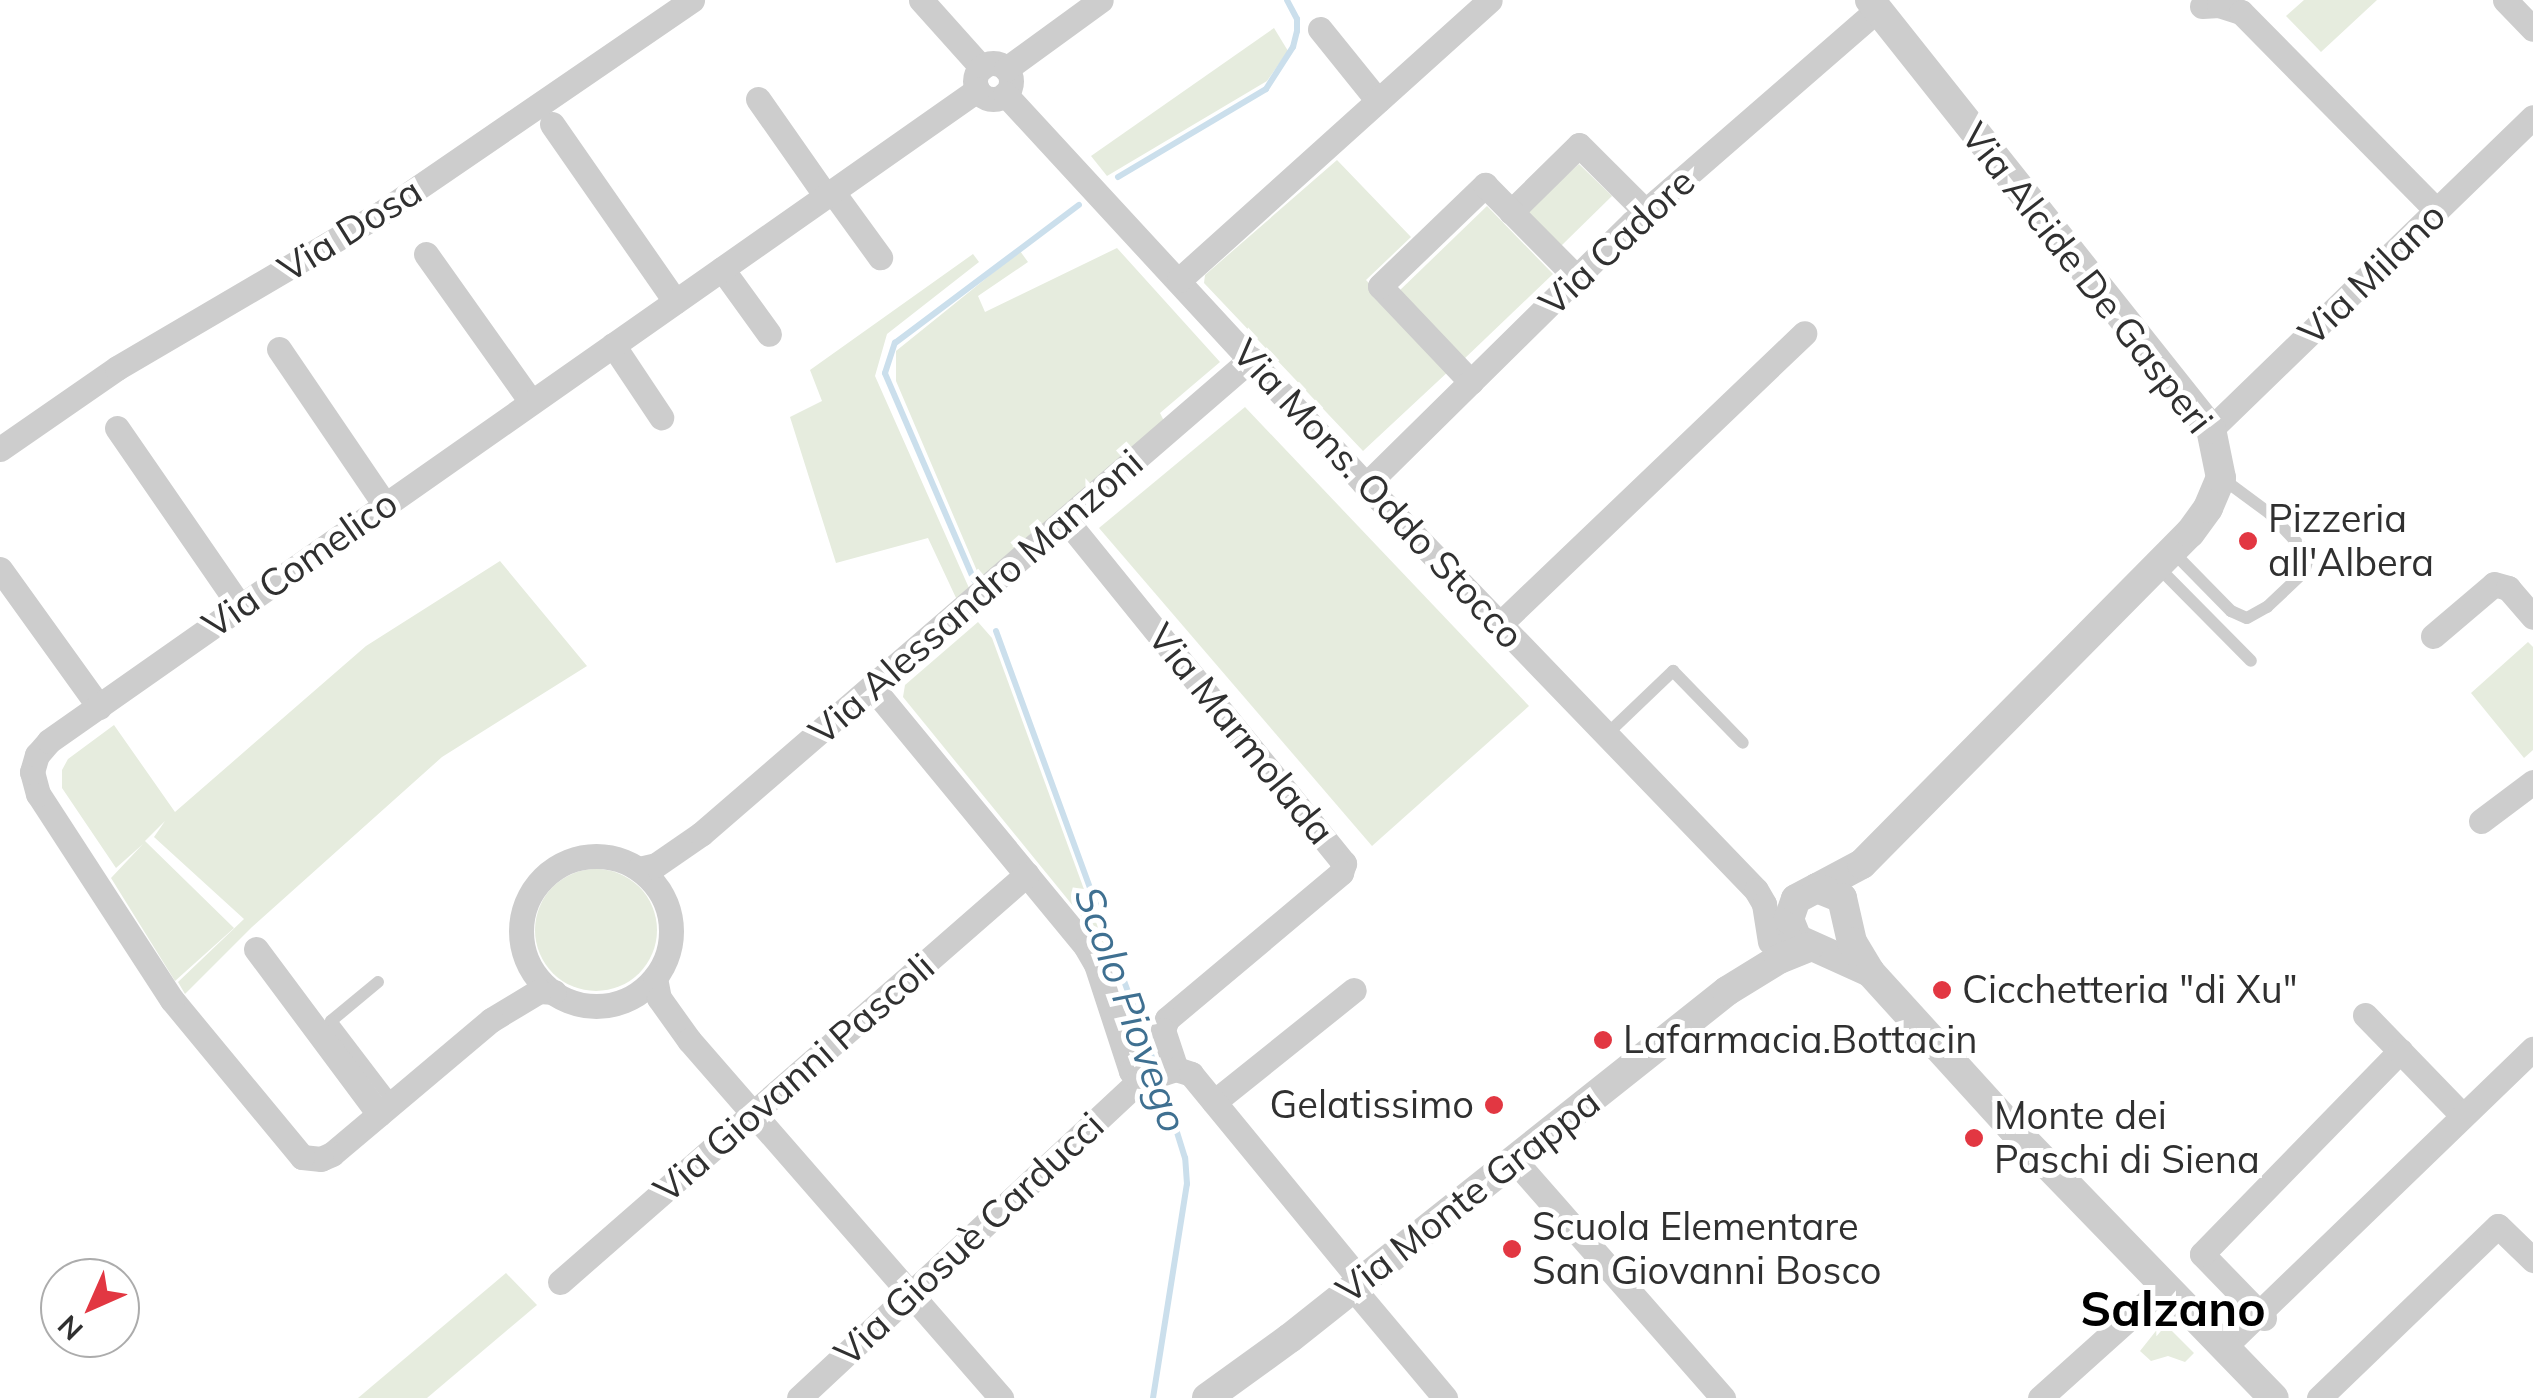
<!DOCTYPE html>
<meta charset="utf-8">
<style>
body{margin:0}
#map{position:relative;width:2533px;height:1398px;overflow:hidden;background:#fff;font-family:Mulish,sans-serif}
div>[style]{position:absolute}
.green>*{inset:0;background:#e6ecde}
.round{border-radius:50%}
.stream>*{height:6px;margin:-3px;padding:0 3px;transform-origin:3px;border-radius:3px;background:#cbdfec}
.service>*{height:12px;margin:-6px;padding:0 6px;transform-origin:6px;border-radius:6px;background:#cdcdcd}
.minor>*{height:25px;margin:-12.5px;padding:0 12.5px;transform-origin:12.5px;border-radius:12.5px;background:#cdcdcd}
.minor>.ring{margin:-12.5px;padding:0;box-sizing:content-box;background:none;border:25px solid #cdcdcd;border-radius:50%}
.tertiary>*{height:30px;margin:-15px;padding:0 15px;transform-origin:15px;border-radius:15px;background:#cdcdcd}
.dots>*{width:28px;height:28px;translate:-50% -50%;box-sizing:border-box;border:5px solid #fff;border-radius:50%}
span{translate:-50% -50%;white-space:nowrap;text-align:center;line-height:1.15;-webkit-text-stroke:10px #fff;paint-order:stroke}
.street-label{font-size:38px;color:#303030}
.poi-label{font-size:38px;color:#303030}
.left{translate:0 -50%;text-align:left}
.right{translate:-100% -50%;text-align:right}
.water-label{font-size:40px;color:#3f7091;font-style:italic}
.district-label{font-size:48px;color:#000;font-weight:700}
.north{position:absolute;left:40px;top:1258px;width:100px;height:100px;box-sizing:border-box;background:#fff;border:2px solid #acacac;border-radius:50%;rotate:225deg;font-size:28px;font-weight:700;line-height:40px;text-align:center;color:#303030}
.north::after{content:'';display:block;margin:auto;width:35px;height:45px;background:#e23742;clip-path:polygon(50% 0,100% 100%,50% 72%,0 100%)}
</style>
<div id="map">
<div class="green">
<div style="clip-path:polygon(2304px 0,2377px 0,2321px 52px,2286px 16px)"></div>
<div style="clip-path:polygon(1274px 28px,1288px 51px,1267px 81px,1107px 176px,1091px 156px)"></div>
<div style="clip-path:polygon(1337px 160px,1411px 237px,1366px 280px,1451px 369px,1363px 451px,1204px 283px,1205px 275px)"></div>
<div style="clip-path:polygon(1579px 164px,1612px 196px,1561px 246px,1526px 211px)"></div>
<div style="clip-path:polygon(1487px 206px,1553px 274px,1463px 360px,1397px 293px)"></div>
<div style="clip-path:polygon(1117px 248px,1220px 362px,1160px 413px,1164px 421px,980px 578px,896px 381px,896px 351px,1020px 251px,1028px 262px,978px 296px,985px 312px)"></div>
<div style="clip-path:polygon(973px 254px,979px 262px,887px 334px,875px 376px,969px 588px,957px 600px,928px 538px,836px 563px,790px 417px,822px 401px,810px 370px)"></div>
<div style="clip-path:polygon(1245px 407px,1529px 706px,1372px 846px,1099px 528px)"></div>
<div style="clip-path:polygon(500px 561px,587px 666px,442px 757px,252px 927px,185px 994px,178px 982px,244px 919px,154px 837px,165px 821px,145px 841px,234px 928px,175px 981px,111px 878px,143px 844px,116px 868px,62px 788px,62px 770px,68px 759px,114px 725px,175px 812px,366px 646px)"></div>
<div style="clip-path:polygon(978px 622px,992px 638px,1104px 944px,903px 697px,905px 685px)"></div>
<div style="clip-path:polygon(2528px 642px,2533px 647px,2533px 750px,2524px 758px,2471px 693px)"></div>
<div class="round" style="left:535px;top:869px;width:122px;height:122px"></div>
<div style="clip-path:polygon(506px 1273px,537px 1305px,427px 1398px,358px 1398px)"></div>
<div style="clip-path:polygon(2163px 1322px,2194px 1353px,2185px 1362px,2168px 1356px,2151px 1361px,2140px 1351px)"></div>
</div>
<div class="stream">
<div style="left:1118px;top:177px;width:172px;rotate:-30.7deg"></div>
<div style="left:1266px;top:89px;width:50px;rotate:-57.3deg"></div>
<div style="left:1293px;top:47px;width:16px;rotate:-76deg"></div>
<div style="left:1297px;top:31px;width:12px;rotate:-90deg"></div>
<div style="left:1297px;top:19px;width:21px;rotate:-118deg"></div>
<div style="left:974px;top:580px;width:225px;rotate:-113.3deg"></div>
<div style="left:885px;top:373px;width:32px;rotate:-72deg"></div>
<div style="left:895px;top:343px;width:230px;rotate:-36.9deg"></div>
<div style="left:996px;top:631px;width:466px;rotate:69.9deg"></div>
<div style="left:1153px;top:1398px;width:217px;rotate:-81deg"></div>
<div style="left:1187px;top:1184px;width:26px;rotate:-94deg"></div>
<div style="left:1185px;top:1158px;width:81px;rotate:-107.3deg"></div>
</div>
<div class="service">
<div style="left:2173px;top:552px;width:83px;rotate:45.5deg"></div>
<div style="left:2231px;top:611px;width:17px;rotate:24deg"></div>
<div style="left:2247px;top:618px;width:23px;rotate:-29deg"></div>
<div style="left:2267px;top:607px;width:51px;rotate:-43.4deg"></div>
<div style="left:2304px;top:572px;width:15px;rotate:-74deg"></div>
<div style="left:2308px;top:558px;width:9px;rotate:-117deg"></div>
<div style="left:2304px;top:550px;width:51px;rotate:-133.4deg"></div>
<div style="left:2269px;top:513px;width:57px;rotate:-143.5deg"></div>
<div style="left:2158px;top:567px;width:132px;rotate:45.3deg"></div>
<div style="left:1606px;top:735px;width:93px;rotate:-43.7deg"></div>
<div style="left:1673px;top:671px;width:100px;rotate:45.8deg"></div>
<div style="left:378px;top:982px;width:61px;rotate:140.3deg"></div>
<div style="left:331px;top:1021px;width:102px;rotate:52.6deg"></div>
</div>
<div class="minor">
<div style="left:921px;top:0;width:91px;rotate:48.1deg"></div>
<div style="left:2505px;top:0;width:40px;rotate:46deg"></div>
<div style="left:2202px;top:6px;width:17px;rotate:-3deg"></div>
<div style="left:2219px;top:5px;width:23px;rotate:18deg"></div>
<div style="left:2241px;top:12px;width:279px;rotate:45.4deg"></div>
<div style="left:1320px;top:29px;width:92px;rotate:51.1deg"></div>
<div class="ring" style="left:975px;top:63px;width:11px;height:11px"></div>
<div style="left:1006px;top:69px;width:117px;rotate:-36deg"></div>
<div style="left:1005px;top:94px;width:528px;rotate:47.3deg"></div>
<div style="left:1363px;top:482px;width:566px;rotate:46.07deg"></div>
<div style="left:1756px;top:890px;width:16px;rotate:60deg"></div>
<div style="left:1764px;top:904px;width:38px;rotate:81deg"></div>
<div style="left:758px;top:99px;width:118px;rotate:55deg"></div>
<div style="left:552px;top:124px;width:216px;rotate:55.2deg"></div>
<div style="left:832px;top:191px;width:82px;rotate:54deg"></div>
<div style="left:1511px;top:212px;width:95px;rotate:-44.6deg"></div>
<div style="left:1579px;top:145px;width:95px;rotate:45deg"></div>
<div style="left:426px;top:254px;width:181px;rotate:54.6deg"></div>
<div style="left:722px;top:269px;width:80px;rotate:54.1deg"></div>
<div style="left:1179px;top:280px;width:418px;rotate:-42deg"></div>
<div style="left:613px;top:345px;width:87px;rotate:56.3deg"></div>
<div style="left:279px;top:349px;width:189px;rotate:55.8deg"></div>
<div style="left:1471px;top:382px;width:132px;rotate:-133.5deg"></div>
<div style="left:1380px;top:286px;width:146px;rotate:-43.9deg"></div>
<div style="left:1485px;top:185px;width:131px;rotate:45.3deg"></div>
<div style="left:117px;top:428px;width:216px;rotate:55.4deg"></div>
<div style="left:2211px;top:429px;width:448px;rotate:-44.1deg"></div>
<div style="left:0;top:449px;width:142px;rotate:-34.7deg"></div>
<div style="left:117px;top:368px;width:306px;rotate:-30.4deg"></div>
<div style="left:381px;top:213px;width:377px;rotate:-34.4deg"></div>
<div style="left:1366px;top:485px;width:373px;rotate:-44.6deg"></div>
<div style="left:1632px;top:223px;width:325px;rotate:-41deg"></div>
<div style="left:1066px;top:520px;width:442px;rotate:51deg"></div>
<div style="left:1344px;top:863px;width:10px;rotate:107deg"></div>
<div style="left:1341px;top:873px;width:227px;rotate:140deg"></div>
<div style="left:1167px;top:1019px;width:12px;rotate:110deg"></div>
<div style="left:1163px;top:1030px;width:41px;rotate:71.6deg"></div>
<div style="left:0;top:569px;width:170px;rotate:54.3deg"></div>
<div style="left:1500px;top:624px;width:421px;rotate:-43.7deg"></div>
<div style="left:2433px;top:636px;width:80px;rotate:-40.4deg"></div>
<div style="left:2494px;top:584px;width:15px;rotate:16deg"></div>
<div style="left:2508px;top:588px;width:38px;rotate:49deg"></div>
<div style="left:872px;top:687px;width:337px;rotate:50.5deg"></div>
<div style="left:1086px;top:947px;width:20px;rotate:60deg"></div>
<div style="left:1096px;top:964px;width:113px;rotate:71.9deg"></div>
<div style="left:1131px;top:1071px;width:13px;rotate:51deg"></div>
<div style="left:2481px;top:821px;width:65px;rotate:-36.9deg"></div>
<div class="ring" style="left:521px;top:856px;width:125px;height:125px"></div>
<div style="left:639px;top:869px;width:17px;rotate:-13deg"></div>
<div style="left:656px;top:865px;width:55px;rotate:-34.6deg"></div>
<div style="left:701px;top:834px;width:727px;rotate:-40.82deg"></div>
<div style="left:256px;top:949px;width:206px;rotate:53.3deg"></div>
<div style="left:655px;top:978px;width:20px;rotate:79deg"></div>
<div style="left:659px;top:998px;width:52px;rotate:54.5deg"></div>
<div style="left:689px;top:1040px;width:475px;rotate:48.9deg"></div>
<div style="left:554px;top:992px;width:15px;rotate:-176deg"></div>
<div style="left:539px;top:991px;width:56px;rotate:148.9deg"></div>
<div style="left:491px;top:1020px;width:208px;rotate:139.9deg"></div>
<div style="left:332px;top:1154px;width:12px;rotate:156deg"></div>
<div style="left:321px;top:1159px;width:19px;rotate:-174deg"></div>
<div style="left:302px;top:1157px;width:204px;rotate:-129.6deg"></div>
<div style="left:172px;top:1000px;width:246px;rotate:-123deg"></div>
<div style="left:38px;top:794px;width:23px;rotate:-105deg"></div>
<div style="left:32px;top:772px;width:18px;rotate:-74deg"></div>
<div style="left:37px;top:755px;width:18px;rotate:-49deg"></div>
<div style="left:49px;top:741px;width:1134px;rotate:-35.05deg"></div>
<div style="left:2365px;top:1015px;width:50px;rotate:45.8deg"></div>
<div style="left:1214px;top:1102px;width:179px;rotate:-38.7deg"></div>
<div style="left:1514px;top:1160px;width:317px;rotate:48.7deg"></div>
<div style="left:560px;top:1282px;width:620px;rotate:-41.14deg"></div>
<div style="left:1352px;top:1287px;width:145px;rotate:50deg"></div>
<div style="left:2264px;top:1318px;width:89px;rotate:-134.1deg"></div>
<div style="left:2202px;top:1254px;width:284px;rotate:-45.7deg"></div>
<div style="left:2400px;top:1051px;width:89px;rotate:45.9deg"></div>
<div style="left:2225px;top:1346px;width:428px;rotate:-44deg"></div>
<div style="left:799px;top:1398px;width:465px;rotate:-43deg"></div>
<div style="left:1139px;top:1081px;width:39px;rotate:-18deg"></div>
<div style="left:1176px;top:1069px;width:16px;rotate:18deg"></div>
<div style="left:1191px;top:1074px;width:266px;rotate:50.6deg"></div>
<div style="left:2040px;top:1398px;width:168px;rotate:-41.9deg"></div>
<div style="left:2319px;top:1398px;width:248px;rotate:-43.9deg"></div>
<div style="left:2498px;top:1226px;width:49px;rotate:44.2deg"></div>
</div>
<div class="tertiary">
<div style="left:1817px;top:888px;width:51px;rotate:-28.1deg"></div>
<div style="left:1862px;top:864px;width:466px;rotate:-45.3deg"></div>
<div style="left:2190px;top:533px;width:31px;rotate:-54deg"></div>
<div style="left:2208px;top:508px;width:33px;rotate:-67deg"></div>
<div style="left:2221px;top:478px;width:50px;rotate:-101.5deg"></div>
<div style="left:2211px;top:429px;width:548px;rotate:-128.48deg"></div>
<div style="left:1870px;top:972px;width:80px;rotate:-155.7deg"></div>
<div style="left:1797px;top:939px;width:22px;rotate:-112deg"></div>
<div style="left:1789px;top:919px;width:21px;rotate:-71deg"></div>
<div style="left:1796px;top:899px;width:24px;rotate:-28deg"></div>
<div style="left:1817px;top:888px;width:27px;rotate:22deg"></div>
<div style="left:1842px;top:898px;width:45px;rotate:77.2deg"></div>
<div style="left:1852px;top:942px;width:35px;rotate:59deg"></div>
<div style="left:1870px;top:972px;width:211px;rotate:47.7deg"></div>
<div style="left:2012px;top:1128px;width:376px;rotate:45.9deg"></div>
<div style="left:1207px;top:1398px;width:102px;rotate:-35.9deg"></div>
<div style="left:1290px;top:1338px;width:558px;rotate:-38.45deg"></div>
<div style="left:1727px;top:991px;width:61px;rotate:-31.6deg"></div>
<div style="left:1779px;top:959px;width:32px;rotate:-22deg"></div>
</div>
<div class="dots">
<div style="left:2248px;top:541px;background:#e23742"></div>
<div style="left:1942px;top:990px;background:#e23742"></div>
<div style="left:1603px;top:1040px;background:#e23742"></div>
<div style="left:1494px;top:1105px;background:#e23742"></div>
<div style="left:1974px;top:1138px;background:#e23742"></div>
<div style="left:1512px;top:1249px;background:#e23742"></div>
</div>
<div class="street-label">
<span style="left:350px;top:230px;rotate:-32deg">Via Dosa</span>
<span style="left:1617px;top:242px;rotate:-43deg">Via Cadore</span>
<span style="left:2372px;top:274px;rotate:-44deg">Via Milano</span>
<span style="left:2087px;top:278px;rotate:52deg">Via Alcide De Gasperi</span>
<span style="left:1378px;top:494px;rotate:47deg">Via Mons. Oddo Stocco</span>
<span style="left:300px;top:564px;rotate:-35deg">Via Comelico</span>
<span style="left:976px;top:597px;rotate:-41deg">Via Alessandro Manzoni</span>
<span style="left:1241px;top:734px;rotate:51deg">Via Marmolada</span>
<span style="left:794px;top:1078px;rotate:-41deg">Via Giovanni Pascoli</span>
<span style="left:1468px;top:1196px;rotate:-38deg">Via Monte Grappa</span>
<span style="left:969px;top:1239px;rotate:-43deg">Via Giosuè Carducci</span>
</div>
<div class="poi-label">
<span class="left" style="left:2268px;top:541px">Pizzeria<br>all'Albera</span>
<span class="left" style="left:1962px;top:990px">Cicchetteria "di Xu"</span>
<span class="left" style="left:1623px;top:1040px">Lafarmacia.Bottacin</span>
<span class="right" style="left:1474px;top:1105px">Gelatissimo</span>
<span class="left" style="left:1994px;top:1138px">Monte dei<br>Paschi di Siena</span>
<span class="left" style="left:1532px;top:1249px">Scuola Elementare<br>San Giovanni Bosco</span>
</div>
<div class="water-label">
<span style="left:1132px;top:1009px;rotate:70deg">Scolo Piovego</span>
</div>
<div class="district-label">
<span style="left:2173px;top:1309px">Salzano</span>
</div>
<div class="north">N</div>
</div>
